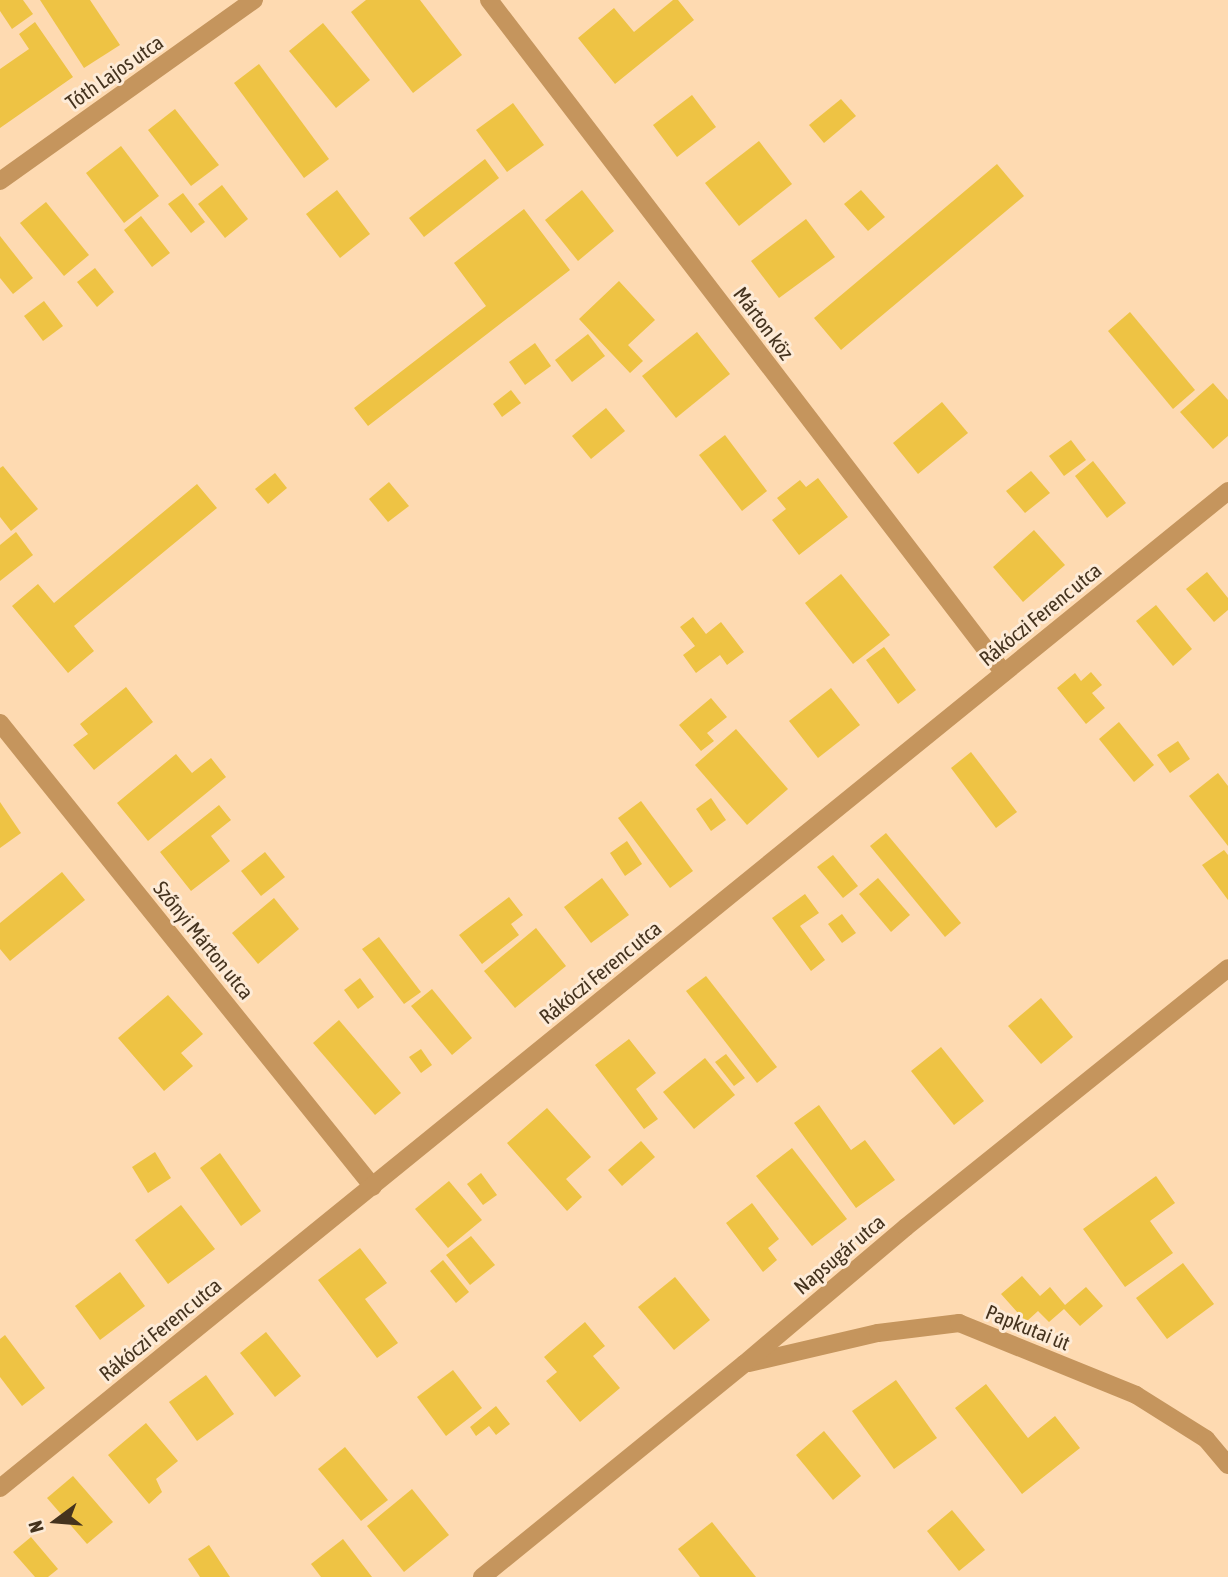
<!DOCTYPE html>
<meta charset="utf-8">
<style>
body{margin:0}
#map{position:relative;width:1228px;height:1577px;overflow:hidden;background:#fedab1;font-family:"Asap Condensed",sans-serif}
div>[style]{position:absolute}
.building>*{inset:0;background:#eec344}
.minor>*{height:18px;margin:-9px;padding:0 9px;transform-origin:9px;border-radius:9px;background:#c5955d}
span{translate:-50% -50%;white-space:nowrap;text-align:center;line-height:1.15;-webkit-text-stroke:6px #fdebd7;paint-order:stroke}
.street-label{font-size:21px;color:#45331e}
.north{position:absolute;left:21px;top:1486px;width:70px;height:70px;-webkit-text-stroke:5px #fdebd7;paint-order:stroke;rotate:254deg;font-size:19px;font-weight:700;line-height:28px;text-align:center;color:#45331e}
.north::after{content:'';display:block;margin:auto;width:24px;height:32px;background:#45331e;clip-path:polygon(50% 0,100% 100%,50% 72%,0 100%)}
</style>
<div id="map">
<div class="building">
<div style="clip-path:polygon(0 0,23px 0,33px 14px,12px 29px,0 11px)"></div>
<div style="clip-path:polygon(40px 0,90px 0,120px 45px,84px 68px)"></div>
<div style="clip-path:polygon(366px 0,420px 0,462px 55px,413px 93px,351px 12px)"></div>
<div style="clip-path:polygon(673px 0,678px 0,694px 20px,615px 84px,578px 38px,614px 8px,634px 32px)"></div>
<div style="clip-path:polygon(35px 22px,73px 77px,0 128px,0 69px,29px 49px,19px 34px)"></div>
<div style="clip-path:polygon(323px 23px,370px 80px,336px 108px,289px 51px)"></div>
<div style="clip-path:polygon(259px 64px,329px 159px,304px 178px,234px 83px)"></div>
<div style="clip-path:polygon(692px 95px,716px 127px,677px 157px,653px 125px)"></div>
<div style="clip-path:polygon(841px 99px,856px 116px,824px 143px,809px 125px)"></div>
<div style="clip-path:polygon(513px 103px,544px 145px,507px 172px,476px 130px)"></div>
<div style="clip-path:polygon(175px 109px,219px 165px,191px 186px,148px 130px)"></div>
<div style="clip-path:polygon(759px 141px,792px 184px,739px 226px,705px 183px)"></div>
<div style="clip-path:polygon(121px 146px,159px 196px,124px 223px,86px 173px)"></div>
<div style="clip-path:polygon(485px 159px,499px 178px,424px 237px,409px 218px)"></div>
<div style="clip-path:polygon(997px 164px,1024px 196px,841px 350px,814px 318px)"></div>
<div style="clip-path:polygon(222px 185px,248px 219px,225px 238px,198px 204px)"></div>
<div style="clip-path:polygon(337px 190px,370px 234px,340px 258px,306px 214px)"></div>
<div style="clip-path:polygon(582px 190px,614px 231px,578px 261px,545px 220px)"></div>
<div style="clip-path:polygon(861px 190px,885px 217px,868px 231px,844px 204px)"></div>
<div style="clip-path:polygon(183px 193px,205px 222px,191px 233px,168px 204px)"></div>
<div style="clip-path:polygon(46px 202px,89px 255px,64px 276px,20px 223px)"></div>
<div style="clip-path:polygon(524px 209px,570px 270px,368px 426px,354px 408px,486px 306px,454px 263px)"></div>
<div style="clip-path:polygon(141px 216px,170px 253px,152px 267px,124px 230px)"></div>
<div style="clip-path:polygon(806px 219px,835px 257px,779px 298px,751px 261px)"></div>
<div style="clip-path:polygon(0 236px,33px 278px,13px 294px,0 278px)"></div>
<div style="clip-path:polygon(95px 268px,114px 292px,97px 307px,77px 282px)"></div>
<div style="clip-path:polygon(619px 281px,655px 320px,628px 345px,643px 361px,630px 373px,579px 319px)"></div>
<div style="clip-path:polygon(44px 301px,63px 326px,43px 341px,24px 316px)"></div>
<div style="clip-path:polygon(1130px 312px,1195px 390px,1173px 409px,1108px 331px)"></div>
<div style="clip-path:polygon(697px 332px,730px 374px,676px 418px,642px 376px)"></div>
<div style="clip-path:polygon(588px 334px,605px 356px,572px 382px,555px 360px)"></div>
<div style="clip-path:polygon(535px 343px,551px 366px,525px 385px,509px 362px)"></div>
<div style="clip-path:polygon(1213px 383px,1228px 400px,1228px 436px,1213px 449px,1180px 412px)"></div>
<div style="clip-path:polygon(511px 390px,521px 403px,502px 417px,493px 404px)"></div>
<div style="clip-path:polygon(942px 402px,968px 433px,918px 474px,893px 443px)"></div>
<div style="clip-path:polygon(606px 408px,625px 431px,591px 459px,572px 436px)"></div>
<div style="clip-path:polygon(725px 435px,767px 491px,742px 511px,699px 455px)"></div>
<div style="clip-path:polygon(1071px 440px,1086px 460px,1064px 476px,1049px 456px)"></div>
<div style="clip-path:polygon(1093px 461px,1126px 503px,1107px 518px,1075px 476px)"></div>
<div style="clip-path:polygon(3px 466px,38px 509px,11px 531px,0 517px,0 468px)"></div>
<div style="clip-path:polygon(1031px 471px,1050px 493px,1025px 513px,1006px 491px)"></div>
<div style="clip-path:polygon(275px 473px,287px 488px,268px 504px,255px 489px)"></div>
<div style="clip-path:polygon(818px 478px,848px 517px,799px 555px,772px 520px,786px 509px,777px 498px,800px 480px,806px 487px)"></div>
<div style="clip-path:polygon(389px 482px,409px 506px,388px 522px,369px 499px)"></div>
<div style="clip-path:polygon(197px 484px,217px 508px,74px 626px,94px 651px,68px 673px,12px 606px,38px 584px,54px 603px)"></div>
<div style="clip-path:polygon(1034px 530px,1065px 565px,1023px 602px,993px 567px)"></div>
<div style="clip-path:polygon(16px 532px,33px 555px,0 581px,0 545px)"></div>
<div style="clip-path:polygon(1207px 572px,1228px 598px,1228px 610px,1214px 622px,1186px 589px)"></div>
<div style="clip-path:polygon(841px 574px,890px 635px,853px 664px,805px 603px)"></div>
<div style="clip-path:polygon(1156px 605px,1192px 649px,1173px 666px,1136px 621px)"></div>
<div style="clip-path:polygon(693px 617px,706px 634px,721px 622px,744px 652px,727px 665px,720px 655px,696px 673px,683px 655px,695px 646px,680px 627px)"></div>
<div style="clip-path:polygon(884px 647px,916px 690px,898px 704px,866px 660px)"></div>
<div style="clip-path:polygon(1091px 672px,1102px 685px,1092px 693px,1105px 708px,1086px 724px,1057px 688px,1075px 673px,1081px 681px)"></div>
<div style="clip-path:polygon(126px 687px,153px 722px,94px 770px,73px 745px,88px 734px,80px 724px)"></div>
<div style="clip-path:polygon(831px 688px,860px 725px,818px 758px,789px 721px)"></div>
<div style="clip-path:polygon(711px 698px,727px 717px,707px 733px,714px 741px,701px 751px,679px 725px)"></div>
<div style="clip-path:polygon(1119px 722px,1154px 765px,1134px 782px,1099px 739px)"></div>
<div style="clip-path:polygon(736px 729px,788px 789px,747px 825px,695px 765px)"></div>
<div style="clip-path:polygon(1178px 741px,1190px 759px,1170px 773px,1157px 755px)"></div>
<div style="clip-path:polygon(971px 752px,1017px 812px,996px 828px,951px 768px)"></div>
<div style="clip-path:polygon(176px 754px,192px 773px,211px 758px,226px 777px,148px 841px,117px 803px)"></div>
<div style="clip-path:polygon(1218px 773px,1228px 786px,1228px 846px,1189px 796px)"></div>
<div style="clip-path:polygon(711px 798px,726px 820px,711px 831px,696px 809px)"></div>
<div style="clip-path:polygon(641px 801px,693px 871px,670px 888px,618px 818px)"></div>
<div style="clip-path:polygon(0 802px,21px 833px,0 848px)"></div>
<div style="clip-path:polygon(219px 805px,231px 820px,211px 836px,230px 861px,191px 891px,160px 852px)"></div>
<div style="clip-path:polygon(886px 833px,961px 923px,945px 937px,870px 846px)"></div>
<div style="clip-path:polygon(627px 841px,642px 864px,625px 876px,610px 853px)"></div>
<div style="clip-path:polygon(1224px 850px,1228px 855px,1228px 900px,1202px 865px)"></div>
<div style="clip-path:polygon(265px 852px,285px 877px,261px 896px,241px 871px)"></div>
<div style="clip-path:polygon(833px 855px,858px 886px,843px 898px,817px 867px)"></div>
<div style="clip-path:polygon(62px 872px,85px 900px,10px 961px,0 949px,0 923px)"></div>
<div style="clip-path:polygon(602px 878px,629px 915px,591px 943px,564px 907px)"></div>
<div style="clip-path:polygon(878px 878px,910px 915px,891px 932px,859px 894px)"></div>
<div style="clip-path:polygon(805px 894px,819px 913px,800px 926px,825px 960px,811px 971px,772px 918px)"></div>
<div style="clip-path:polygon(509px 897px,523px 915px,511px 924px,519px 935px,482px 964px,459px 935px)"></div>
<div style="clip-path:polygon(274px 898px,299px 929px,258px 964px,232px 933px)"></div>
<div style="clip-path:polygon(842px 914px,856px 933px,842px 943px,828px 924px)"></div>
<div style="clip-path:polygon(536px 928px,566px 966px,515px 1008px,484px 971px)"></div>
<div style="clip-path:polygon(379px 937px,421px 992px,404px 1004px,362px 949px)"></div>
<div style="clip-path:polygon(706px 976px,777px 1067px,757px 1083px,686px 991px)"></div>
<div style="clip-path:polygon(360px 978px,374px 997px,358px 1009px,344px 990px)"></div>
<div style="clip-path:polygon(432px 989px,472px 1038px,452px 1055px,411px 1006px)"></div>
<div style="clip-path:polygon(168px 995px,203px 1034px,181px 1053px,193px 1066px,164px 1091px,118px 1038px)"></div>
<div style="clip-path:polygon(1041px 998px,1073px 1037px,1041px 1064px,1008px 1026px)"></div>
<div style="clip-path:polygon(339px 1020px,401px 1093px,375px 1115px,313px 1043px)"></div>
<div style="clip-path:polygon(629px 1039px,656px 1073px,636px 1089px,658px 1119px,644px 1129px,595px 1065px)"></div>
<div style="clip-path:polygon(941px 1047px,984px 1101px,954px 1125px,911px 1071px)"></div>
<div style="clip-path:polygon(421px 1049px,432px 1065px,421px 1073px,409px 1057px)"></div>
<div style="clip-path:polygon(726px 1054px,745px 1078px,734px 1086px,715px 1062px)"></div>
<div style="clip-path:polygon(705px 1058px,735px 1095px,694px 1129px,663px 1092px)"></div>
<div style="clip-path:polygon(819px 1105px,851px 1150px,865px 1140px,895px 1180px,856px 1208px,794px 1123px)"></div>
<div style="clip-path:polygon(547px 1108px,591px 1157px,566px 1179px,582px 1197px,567px 1211px,507px 1143px)"></div>
<div style="clip-path:polygon(641px 1141px,655px 1157px,622px 1186px,608px 1170px)"></div>
<div style="clip-path:polygon(792px 1148px,847px 1219px,812px 1246px,756px 1176px)"></div>
<div style="clip-path:polygon(155px 1152px,171px 1178px,148px 1193px,132px 1167px)"></div>
<div style="clip-path:polygon(220px 1153px,261px 1211px,241px 1226px,200px 1168px)"></div>
<div style="clip-path:polygon(481px 1173px,497px 1195px,483px 1205px,467px 1184px)"></div>
<div style="clip-path:polygon(1156px 1176px,1175px 1203px,1150px 1221px,1173px 1253px,1125px 1287px,1083px 1229px)"></div>
<div style="clip-path:polygon(449px 1181px,482px 1220px,448px 1248px,415px 1209px)"></div>
<div style="clip-path:polygon(752px 1203px,779px 1239px,768px 1248px,777px 1260px,763px 1272px,726px 1223px)"></div>
<div style="clip-path:polygon(181px 1205px,215px 1249px,168px 1284px,135px 1240px)"></div>
<div style="clip-path:polygon(471px 1236px,495px 1265px,470px 1285px,446px 1255px)"></div>
<div style="clip-path:polygon(360px 1248px,387px 1283px,365px 1299px,398px 1343px,377px 1358px,318px 1280px)"></div>
<div style="clip-path:polygon(443px 1260px,469px 1292px,456px 1303px,430px 1271px)"></div>
<div style="clip-path:polygon(1183px 1263px,1214px 1304px,1167px 1339px,1136px 1298px)"></div>
<div style="clip-path:polygon(120px 1272px,145px 1306px,100px 1340px,75px 1306px)"></div>
<div style="clip-path:polygon(1022px 1276px,1040px 1296px,1050px 1287px,1065px 1305px,1086px 1287px,1103px 1306px,1080px 1326px,1064px 1309px,1049px 1322px,1038px 1311px,1026px 1322px,1001px 1294px)"></div>
<div style="clip-path:polygon(675px 1277px,710px 1320px,674px 1350px,638px 1307px)"></div>
<div style="clip-path:polygon(585px 1322px,605px 1346px,593px 1356px,620px 1388px,580px 1422px,546px 1381px,557px 1372px,544px 1357px)"></div>
<div style="clip-path:polygon(266px 1332px,301px 1376px,275px 1397px,240px 1353px)"></div>
<div style="clip-path:polygon(5px 1335px,45px 1388px,22px 1406px,0 1377px,0 1339px)"></div>
<div style="clip-path:polygon(453px 1370px,482px 1408px,446px 1436px,417px 1397px)"></div>
<div style="clip-path:polygon(206px 1375px,234px 1414px,197px 1441px,169px 1402px)"></div>
<div style="clip-path:polygon(896px 1380px,937px 1438px,894px 1469px,852px 1411px)"></div>
<div style="clip-path:polygon(986px 1384px,1028px 1438px,1055px 1416px,1080px 1448px,1022px 1494px,955px 1408px)"></div>
<div style="clip-path:polygon(496px 1406px,510px 1424px,496px 1435px,489px 1426px,476px 1436px,470px 1427px)"></div>
<div style="clip-path:polygon(146px 1423px,178px 1461px,156px 1479px,162px 1492px,149px 1504px,108px 1455px)"></div>
<div style="clip-path:polygon(824px 1431px,861px 1476px,833px 1500px,796px 1455px)"></div>
<div style="clip-path:polygon(345px 1447px,388px 1500px,361px 1521px,318px 1469px)"></div>
<div style="clip-path:polygon(73px 1476px,113px 1522px,87px 1544px,47px 1498px)"></div>
<div style="clip-path:polygon(412px 1489px,449px 1535px,404px 1572px,367px 1526px)"></div>
<div style="clip-path:polygon(952px 1510px,985px 1550px,959px 1571px,927px 1531px)"></div>
<div style="clip-path:polygon(712px 1522px,756px 1577px,700px 1577px,678px 1549px)"></div>
<div style="clip-path:polygon(31px 1537px,58px 1569px,48px 1577px,35px 1577px,13px 1552px)"></div>
<div style="clip-path:polygon(343px 1539px,372px 1577px,321px 1577px,311px 1564px)"></div>
<div style="clip-path:polygon(209px 1545px,230px 1577px,200px 1577px,188px 1559px)"></div>
</div>
<div class="minor">
<div style="left:489px;top:0;width:847px;rotate:52.58deg"></div>
<div style="left:0;top:181px;width:312px;rotate:-35.5deg"></div>
<div style="left:0;top:723px;width:595px;rotate:51.2deg"></div>
<div style="left:749px;top:1363px;width:132px;rotate:-13.1deg"></div>
<div style="left:878px;top:1333px;width:82px;rotate:-7deg"></div>
<div style="left:959px;top:1323px;width:191px;rotate:22.1deg"></div>
<div style="left:1136px;top:1395px;width:83px;rotate:32.2deg"></div>
<div style="left:1206px;top:1439px;width:34px;rotate:50deg"></div>
<div style="left:0;top:1488px;width:1582px;rotate:-39.07deg"></div>
<div style="left:482px;top:1577px;width:338px;rotate:-39.1deg"></div>
<div style="left:744px;top:1364px;width:212px;rotate:-40.2deg"></div>
<div style="left:906px;top:1227px;width:413px;rotate:-38.8deg"></div>
</div>
<div class="street-label">
<span style="left:114px;top:72px;rotate:-35deg">Tóth Lajos utca</span>
<span style="left:764px;top:323px;rotate:53deg">Márton köz</span>
<span style="left:1040px;top:614px;rotate:-39deg">Rákóczi Ferenc utca</span>
<span style="left:204px;top:940px;rotate:51deg">Szőnyi Márton utca</span>
<span style="left:600px;top:972px;rotate:-39deg">Rákóczi Ferenc utca</span>
<span style="left:839px;top:1254px;rotate:-40deg">Napsugár utca</span>
<span style="left:1028px;top:1327px;rotate:22deg">Papkutai út</span>
<span style="left:160px;top:1329px;rotate:-39deg">Rákóczi Ferenc utca</span>
</div>
<div class="north">N</div>
</div>
